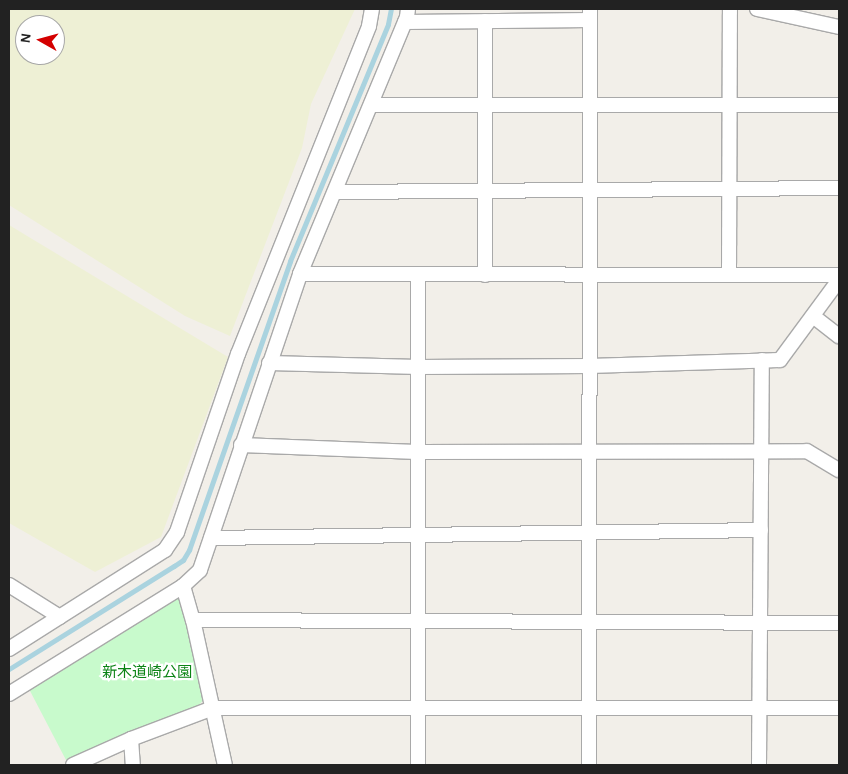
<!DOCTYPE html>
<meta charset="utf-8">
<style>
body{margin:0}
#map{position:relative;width:848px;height:774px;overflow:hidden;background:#f2efe9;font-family:"Alegreya Sans","Noto Sans JP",sans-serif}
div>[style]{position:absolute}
.farmland>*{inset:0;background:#eef0d5}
.park>*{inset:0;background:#c8facc}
.stream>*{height:5px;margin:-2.5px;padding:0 2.5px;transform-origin:2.5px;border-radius:2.5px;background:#aad3df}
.roads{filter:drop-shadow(1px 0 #a9a9a9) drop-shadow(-1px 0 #a9a9a9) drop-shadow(0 1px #a9a9a9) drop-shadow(0 -1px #a9a9a9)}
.minor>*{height:14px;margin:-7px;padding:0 7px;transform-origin:7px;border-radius:7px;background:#fff}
span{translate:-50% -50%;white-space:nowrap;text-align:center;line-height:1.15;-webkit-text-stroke:4.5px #fff;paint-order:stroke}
.park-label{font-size:15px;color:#0c8416}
.frame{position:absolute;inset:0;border:10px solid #222;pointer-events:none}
.north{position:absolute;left:15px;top:15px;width:50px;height:50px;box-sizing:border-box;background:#fff;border:1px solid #a7a7a7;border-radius:50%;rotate:277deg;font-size:14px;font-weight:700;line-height:20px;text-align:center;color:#222}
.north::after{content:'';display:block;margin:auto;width:18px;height:22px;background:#d40000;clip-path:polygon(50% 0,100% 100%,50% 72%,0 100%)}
</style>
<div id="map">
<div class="farmland">
<div style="clip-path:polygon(evenodd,9px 9px,355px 9px,311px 104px,302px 148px,230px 336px,185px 316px,9px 205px,9px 9px,25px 25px,55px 25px,55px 55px,25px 55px,25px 25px)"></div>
<div style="clip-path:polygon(9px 225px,228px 357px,161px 537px,95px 572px,9px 523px)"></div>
</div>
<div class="park">
<div style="clip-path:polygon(174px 597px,180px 599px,206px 697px,197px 707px,130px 731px,66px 760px,29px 689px)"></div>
</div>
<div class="stream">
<div style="left:9px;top:669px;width:195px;rotate:-32deg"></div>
<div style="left:174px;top:566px;width:11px;rotate:-34deg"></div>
<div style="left:183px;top:560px;width:12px;rotate:-59deg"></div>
<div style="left:189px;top:550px;width:306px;rotate:-70.7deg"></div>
<div style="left:290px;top:261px;width:256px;rotate:-67.5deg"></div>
<div style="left:388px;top:24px;width:15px;rotate:-79deg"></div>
</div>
<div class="roads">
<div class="minor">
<div style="left:757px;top:9px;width:84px;rotate:12.4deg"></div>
<div style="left:405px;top:22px;width:185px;rotate:-0.6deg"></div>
<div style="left:371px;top:105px;width:468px"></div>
<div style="left:335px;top:192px;width:504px;rotate:-0.45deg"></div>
<div style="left:300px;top:274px;width:539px;rotate:0.11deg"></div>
<div style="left:485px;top:275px;width:254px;rotate:-90deg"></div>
<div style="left:729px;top:275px;width:266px;rotate:-89.8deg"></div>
<div style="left:813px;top:316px;width:33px;rotate:38deg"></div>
<div style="left:269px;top:363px;width:150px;rotate:1.5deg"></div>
<div style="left:419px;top:367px;width:170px;rotate:-0.3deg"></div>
<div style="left:589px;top:366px;width:191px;rotate:-1.8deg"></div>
<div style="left:780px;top:360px;width:99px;rotate:-53.6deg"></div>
<div style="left:241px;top:445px;width:176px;rotate:2.3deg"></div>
<div style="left:417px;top:452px;width:390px;rotate:-0.1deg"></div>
<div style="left:807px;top:451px;width:37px;rotate:31deg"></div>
<div style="left:211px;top:538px;width:550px;rotate:-0.83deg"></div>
<div style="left:9px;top:585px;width:60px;rotate:32.1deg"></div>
<div style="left:183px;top:586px;width:35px;rotate:74deg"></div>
<div style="left:193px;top:620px;width:148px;rotate:77.6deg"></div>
<div style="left:193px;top:620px;width:646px;rotate:0.27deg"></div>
<div style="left:9px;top:649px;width:185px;rotate:-32.4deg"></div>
<div style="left:165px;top:550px;width:22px;rotate:-56deg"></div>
<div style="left:177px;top:532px;width:188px;rotate:-71.1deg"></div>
<div style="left:238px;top:354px;width:353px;rotate:-68.2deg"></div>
<div style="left:369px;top:26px;width:17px;rotate:-80deg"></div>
<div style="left:9px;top:694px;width:205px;rotate:-31.8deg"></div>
<div style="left:183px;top:586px;width:23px;rotate:-43deg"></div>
<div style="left:200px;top:570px;width:312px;rotate:-71.3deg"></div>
<div style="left:300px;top:274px;width:278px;rotate:-67.4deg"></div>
<div style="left:407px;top:17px;width:8px;rotate:-83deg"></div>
<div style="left:131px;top:739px;width:26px;rotate:86deg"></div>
<div style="left:73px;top:765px;width:64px;rotate:-24.1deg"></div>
<div style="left:131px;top:739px;width:88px;rotate:-20.7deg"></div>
<div style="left:213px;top:708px;width:626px"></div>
<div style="left:418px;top:765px;width:491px;rotate:-90deg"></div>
<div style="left:589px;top:765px;width:756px;rotate:-89.92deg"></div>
<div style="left:759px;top:765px;width:405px;rotate:-89.6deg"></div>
</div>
</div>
<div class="park-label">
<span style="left:147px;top:673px">新木道崎公園</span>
</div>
<div class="frame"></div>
<div class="north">N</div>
</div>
